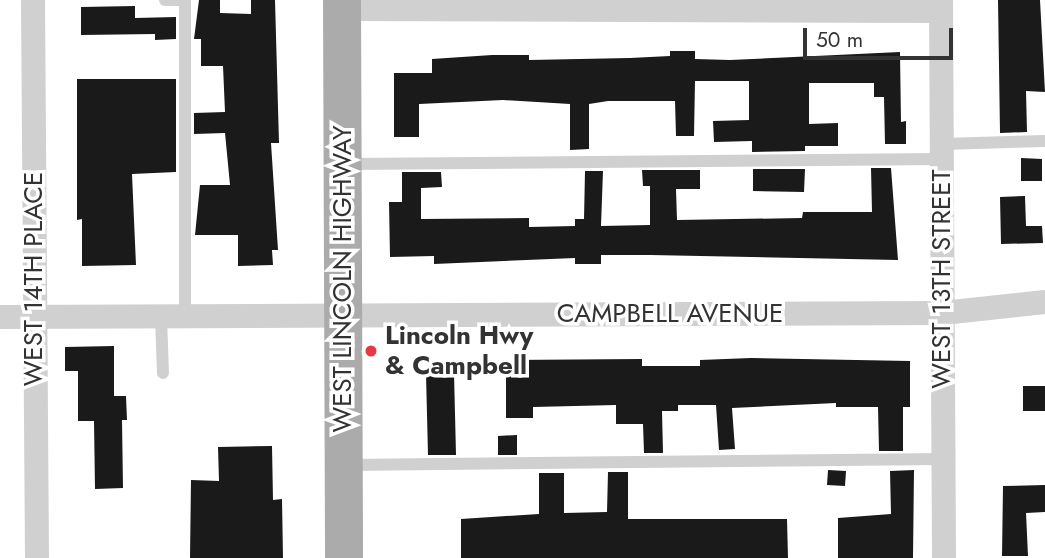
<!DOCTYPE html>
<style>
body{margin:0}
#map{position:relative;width:1045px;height:558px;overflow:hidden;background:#fff;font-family:Jost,sans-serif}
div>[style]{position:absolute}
.building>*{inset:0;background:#1a1a1a}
.lane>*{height:12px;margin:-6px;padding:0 6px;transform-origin:6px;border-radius:6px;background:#d0d0d0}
.street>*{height:24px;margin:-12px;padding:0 12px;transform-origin:12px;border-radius:12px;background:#d0d0d0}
.primary>*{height:38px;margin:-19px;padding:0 19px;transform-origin:19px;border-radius:19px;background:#ababab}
.dots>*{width:19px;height:19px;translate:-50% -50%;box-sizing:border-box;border:4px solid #fff;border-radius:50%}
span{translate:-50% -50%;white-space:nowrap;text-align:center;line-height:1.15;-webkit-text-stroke:7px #fff;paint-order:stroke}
.street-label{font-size:26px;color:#333}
.poi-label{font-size:26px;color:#333;font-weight:700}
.left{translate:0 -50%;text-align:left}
.scale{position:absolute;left:803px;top:28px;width:150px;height:32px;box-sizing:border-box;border:4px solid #333;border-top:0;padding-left:9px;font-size:21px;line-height:24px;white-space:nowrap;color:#333;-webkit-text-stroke:5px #fff;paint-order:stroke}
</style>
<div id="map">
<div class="building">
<div style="clip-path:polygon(199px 0,220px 0,220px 13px,251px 14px,251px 0,275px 0,279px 143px,271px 143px,278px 250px,272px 250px,273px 265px,238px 266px,238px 235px,195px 235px,200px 185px,230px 185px,225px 133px,194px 134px,194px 113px,225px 112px,223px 66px,201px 66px,201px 39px,194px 39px)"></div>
<div style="clip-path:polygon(998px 0,1040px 0,1045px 92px,1026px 91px,1027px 132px,1000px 133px)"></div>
<div style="clip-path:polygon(135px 6px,135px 18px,176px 17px,176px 39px,155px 40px,155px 34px,81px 35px,81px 7px)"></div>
<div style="clip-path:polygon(670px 51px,695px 51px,695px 59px,730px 60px,900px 52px,901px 122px,906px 121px,906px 144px,885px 144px,884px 97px,874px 97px,874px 83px,809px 83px,809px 124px,838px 123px,838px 146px,805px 146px,805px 151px,752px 152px,752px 141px,714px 142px,713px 121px,749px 120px,749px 81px,695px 81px,694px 136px,676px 136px,675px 101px,608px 101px,589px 104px,589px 149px,570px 150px,570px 104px,503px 100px,419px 104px,419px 137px,394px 137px,394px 73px,432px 73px,432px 59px,492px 55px,529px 55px,529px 60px,630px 58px,670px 56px)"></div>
<div style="clip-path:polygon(77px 79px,176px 79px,176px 172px,132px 174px,136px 265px,82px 266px,82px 219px,77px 220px)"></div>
<div style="clip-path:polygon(1021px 158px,1042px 159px,1042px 181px,1021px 181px)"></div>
<div style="clip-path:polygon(871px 168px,891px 168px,898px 260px,650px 255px,601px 255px,601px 264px,575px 264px,575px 258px,434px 264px,434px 256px,390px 257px,389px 202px,402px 202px,402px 172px,441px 172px,442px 187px,421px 188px,421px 219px,529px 218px,529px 227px,575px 226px,575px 219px,584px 219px,585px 171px,603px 171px,601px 226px,650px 225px,650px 186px,643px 186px,642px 170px,700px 170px,700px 189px,676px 189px,677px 220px,802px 218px,803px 212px,872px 212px)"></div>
<div style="clip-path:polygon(753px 169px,805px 169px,804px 192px,753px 191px)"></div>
<div style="clip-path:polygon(1025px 196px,1026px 226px,1042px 226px,1043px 243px,1001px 244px,1000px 197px)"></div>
<div style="clip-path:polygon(114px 346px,114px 396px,126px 396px,127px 420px,122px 420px,123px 488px,95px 489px,94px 421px,78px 421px,78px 371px,65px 371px,65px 347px)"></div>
<div style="clip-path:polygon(751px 358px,910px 361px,910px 407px,903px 407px,903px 451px,879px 451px,878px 407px,836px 407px,836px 403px,732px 408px,735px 449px,719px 450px,716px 405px,678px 405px,678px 411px,662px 411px,663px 453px,644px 453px,643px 424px,616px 424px,616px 405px,533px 407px,533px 418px,506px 418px,506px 360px,642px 359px,642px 366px,700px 366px,700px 360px)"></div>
<div style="clip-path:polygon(454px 373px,456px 455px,428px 455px,426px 374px)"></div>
<div style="clip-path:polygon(1023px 386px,1045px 386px,1045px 411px,1023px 411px)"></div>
<div style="clip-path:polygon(517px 435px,517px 455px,498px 455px,498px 436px)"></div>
<div style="clip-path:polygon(272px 446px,273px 500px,282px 499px,283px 558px,190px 558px,191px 480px,219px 481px,218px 447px)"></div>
<div style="clip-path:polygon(828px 470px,846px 471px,845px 486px,827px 485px)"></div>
<div style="clip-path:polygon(914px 470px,913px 558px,838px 558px,838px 518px,891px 514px,890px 471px)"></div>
<div style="clip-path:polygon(608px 472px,628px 472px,628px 519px,787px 519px,788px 558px,461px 558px,461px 519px,539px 514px,539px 473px,564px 473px,564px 513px,607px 512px)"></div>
<div style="clip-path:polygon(1045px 485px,1045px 512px,1026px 513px,1028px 556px,1002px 556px,1003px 486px)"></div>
</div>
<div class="lane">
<div style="left:165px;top:0;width:20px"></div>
<div style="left:185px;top:0;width:316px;rotate:90deg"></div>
<div style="left:942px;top:144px;width:103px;rotate:-1.7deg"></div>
<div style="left:347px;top:164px;width:595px;rotate:-0.48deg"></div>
<div style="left:161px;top:317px;width:56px;rotate:88deg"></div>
<div style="left:347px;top:465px;width:596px;rotate:-0.58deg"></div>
</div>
<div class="street">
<div style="left:33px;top:0;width:558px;rotate:89.59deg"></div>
<div style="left:941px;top:0;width:558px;rotate:89.69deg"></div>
<div style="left:342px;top:9px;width:599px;rotate:0.19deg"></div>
<div style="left:0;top:317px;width:943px;rotate:-0.24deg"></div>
<div style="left:943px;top:313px;width:103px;rotate:-6.2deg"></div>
</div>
<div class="primary">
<div style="left:342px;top:0;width:558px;rotate:89.79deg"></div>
</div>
<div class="dots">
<div style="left:371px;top:351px;background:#e63946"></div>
</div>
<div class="street-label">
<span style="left:34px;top:279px;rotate:-90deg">WEST 14TH PLACE</span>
<span style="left:343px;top:279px;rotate:-90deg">WEST LINCOLN HIGHWAY</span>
<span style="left:942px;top:279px;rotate:-90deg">WEST 13TH STREET</span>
<span style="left:670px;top:314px">CAMPBELL AVENUE</span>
</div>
<div class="poi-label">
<span class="left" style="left:385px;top:351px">Lincoln Hwy<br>&amp; Campbell</span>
</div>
<div class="scale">50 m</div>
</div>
